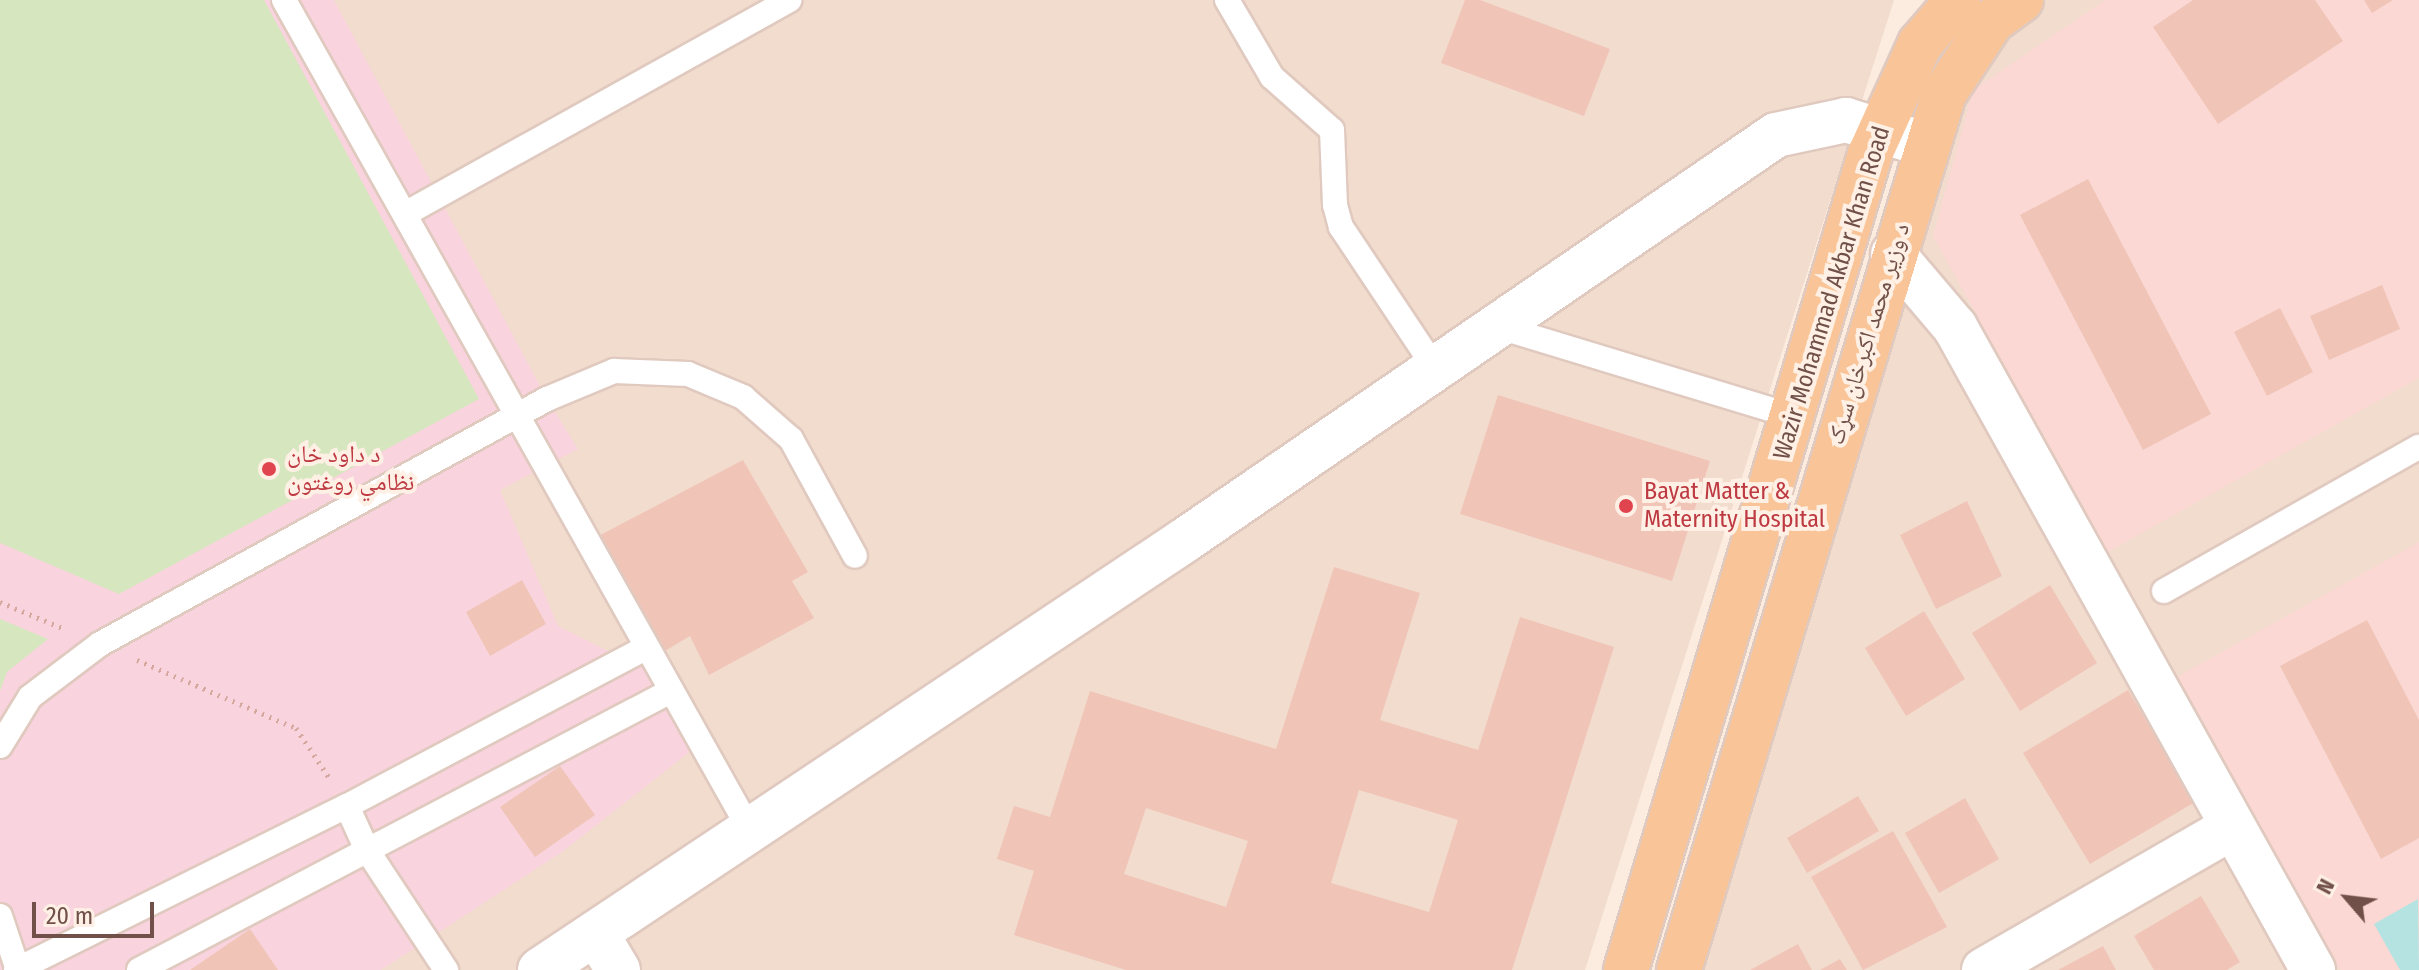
<!DOCTYPE html>
<meta charset="utf-8">
<style>
body{margin:0}
#map{position:relative;width:2419px;height:970px;overflow:hidden;background:#fbecdf;font-family:"Fira Sans Condensed","Noto Naskh Arabic",sans-serif}
div>[style]{position:absolute}
.residential>*{inset:0;background:#f2dcce}
.commercial>*{inset:0;background:#fbd8d3}
.medical>*{inset:0;background:#f9d3dd}
.green>*{inset:0;background:#d6e7bf}
.water>*{inset:0;background:#b5e3e2}
.building>*{inset:0;background:#f0c5b8}
.path>*{height:5px;margin-top:-2.5px;transform-origin:0;background:repeating-linear-gradient(90deg,#d4a89c 0 2px,transparent 0 8px)}
.roads{filter:drop-shadow(2px 0 #e0c9bf) drop-shadow(-2px 0 #e0c9bf) drop-shadow(0 2px #e0c9bf) drop-shadow(0 -2px #e0c9bf)}
.lane>*{height:24px;margin:-12px;padding:0 12px;transform-origin:12px;border-radius:12px;background:#fff}
.street>*{height:44px;margin:-22px;padding:0 22px;transform-origin:22px;border-radius:22px;background:#fff}
.primary>*{height:44px;margin:-22px;padding:0 22px;transform-origin:22px;border-radius:22px;background:#f9c598}
.dots>*{width:22px;height:22px;translate:-50% -50%;box-sizing:border-box;border:4px solid #fff0e5;border-radius:50%}
span{translate:-50% -50%;white-space:nowrap;text-align:center;line-height:1.15;-webkit-text-stroke:8px #fff0e5;paint-order:stroke}
.street-label{font-size:24px;color:#705048}
.health-label{font-size:24px;color:#be3a42}
.left{translate:0 -50%;text-align:left}
.north{position:absolute;left:2307px;top:858px;width:80px;height:80px;-webkit-text-stroke:6px #fff0e5;paint-order:stroke;rotate:298deg;font-size:22px;font-weight:700;line-height:32px;text-align:center;color:#705048}
.north::after{content:'';display:block;margin:auto;width:28px;height:36px;background:#705048;clip-path:polygon(50% 0,100% 100%,50% 72%,0 100%)}
.scale{position:absolute;left:32px;top:902px;width:122px;height:36px;box-sizing:border-box;border:4px solid #705048;border-top:0;padding-left:10px;font-size:24px;line-height:28px;white-space:nowrap;color:#705048;-webkit-text-stroke:6px #fff0e5;paint-order:stroke}
</style>
<div id="map">
<div class="residential">
<div style="clip-path:polygon(0 0,1894px 0,1585px 970px,0 970px)"></div>
<div style="clip-path:polygon(2021px 0,2419px 0,2419px 970px,1679px 970px,1919px 168px)"></div>
</div>
<div class="commercial">
<div style="clip-path:polygon(2105px 0,2419px 0,2419px 378px,2108px 552px,1933px 236px,1973px 90px)"></div>
<div style="clip-path:polygon(2419px 542px,2419px 970px,2340px 970px,2177px 677px)"></div>
</div>
<div class="medical">
<div style="clip-path:polygon(0 0,334px 0,547px 399px,578px 449px,500px 490px,558px 626px,680px 687px,710px 736px,562px 852px,381px 970px,0 970px)"></div>
</div>
<div class="green">
<div style="clip-path:polygon(0 0,264px 0,479px 399px,119px 594px,0 543px)"></div>
<div style="clip-path:polygon(0 619px,48px 639px,7px 672px,0 691px)"></div>
</div>
<div class="water">
<div style="clip-path:polygon(2418px 899px,2419px 970px,2400px 970px,2374px 924px)"></div>
</div>
<div class="building">
<div style="clip-path:polygon(1465px 0,1480px 0,1610px 49px,1584px 116px,1441px 63px)"></div>
<div style="clip-path:polygon(2193px 0,2315px 0,2343px 41px,2218px 124px,2153px 27px)"></div>
<div style="clip-path:polygon(2364px 0,2393px 0,2372px 13px)"></div>
<div style="clip-path:polygon(2088px 179px,2211px 414px,2143px 450px,2020px 215px)"></div>
<div style="clip-path:polygon(2382px 285px,2400px 329px,2329px 360px,2310px 316px)"></div>
<div style="clip-path:polygon(2280px 308px,2313px 372px,2267px 396px,2234px 332px)"></div>
<div style="clip-path:polygon(1498px 395px,1710px 461px,1672px 581px,1460px 514px)"></div>
<div style="clip-path:polygon(743px 460px,808px 572px,792px 581px,814px 618px,709px 675px,690px 636px,655px 657px,589px 541px)"></div>
<div style="clip-path:polygon(1967px 501px,2002px 576px,1936px 609px,1900px 535px)"></div>
<div style="clip-path:polygon(evenodd,1334px 567px,1420px 593px,1380px 720px,1478px 750px,1520px 617px,1614px 647px,1512px 970px,1126px 970px,1014px 935px,1034px 871px,997px 859px,1014px 806px,1050px 817px,1090px 691px,1276px 749px,1334px 567px,1359px 790px,1458px 820px,1429px 912px,1331px 883px,1359px 790px,1334px 567px,1146px 808px,1248px 841px,1226px 907px,1124px 874px,1146px 808px)"></div>
<div style="clip-path:polygon(522px 580px,546px 624px,490px 656px,466px 612px)"></div>
<div style="clip-path:polygon(2050px 585px,2097px 663px,2020px 711px,1972px 633px)"></div>
<div style="clip-path:polygon(1924px 611px,1965px 679px,1906px 716px,1865px 648px)"></div>
<div style="clip-path:polygon(2367px 620px,2419px 720px,2419px 838px,2381px 859px,2280px 666px)"></div>
<div style="clip-path:polygon(2128px 690px,2195px 802px,2090px 864px,2023px 753px)"></div>
<div style="clip-path:polygon(560px 766px,595px 815px,535px 857px,500px 807px)"></div>
<div style="clip-path:polygon(1858px 796px,1879px 831px,1807px 873px,1787px 838px)"></div>
<div style="clip-path:polygon(1965px 798px,1999px 859px,1939px 893px,1905px 833px)"></div>
<div style="clip-path:polygon(1893px 831px,1947px 927px,1863px 970px,1811px 877px)"></div>
<div style="clip-path:polygon(2201px 896px,2240px 962px,2227px 970px,2154px 970px,2134px 936px)"></div>
<div style="clip-path:polygon(250px 929px,278px 970px,190px 970px)"></div>
<div style="clip-path:polygon(1798px 944px,1812px 970px,1750px 970px)"></div>
<div style="clip-path:polygon(2103px 946px,2116px 970px,2058px 970px)"></div>
<div style="clip-path:polygon(1840px 959px,1847px 970px,1820px 970px)"></div>
</div>
<div class="path">
<div style="left:0;top:602px;width:70px;rotate:22.6deg"></div>
<div style="left:137px;top:660px;width:173px;rotate:23.2deg"></div>
<div style="left:296px;top:728px;width:61px;rotate:56.3deg"></div>
</div>
<div class="roads">
<div class="lane">
<div style="left:284px;top:0;width:952px;rotate:60.69deg"></div>
<div style="left:1227px;top:0;width:89px;rotate:59.7deg"></div>
<div style="left:1272px;top:77px;width:80px;rotate:41.5deg"></div>
<div style="left:1332px;top:130px;width:75px;rotate:87.7deg"></div>
<div style="left:1335px;top:205px;width:23px;rotate:75deg"></div>
<div style="left:1341px;top:227px;width:169px;rotate:56.3deg"></div>
<div style="left:405px;top:214px;width:440px;rotate:-29.1deg"></div>
<div style="left:1496px;top:326px;width:309px;rotate:16.9deg"></div>
<div style="left:2164px;top:591px;width:293px;rotate:-29.5deg"></div>
<div style="left:0;top:746px;width:57px;rotate:-58.5deg"></div>
<div style="left:30px;top:697px;width:88px;rotate:-37.1deg"></div>
<div style="left:100px;top:644px;width:510px;rotate:-28.73deg"></div>
<div style="left:547px;top:399px;width:73px;rotate:-22.7deg"></div>
<div style="left:614px;top:371px;width:74px;rotate:2.3deg"></div>
<div style="left:688px;top:374px;width:60px;rotate:22.7deg"></div>
<div style="left:743px;top:397px;width:64px;rotate:41.2deg"></div>
<div style="left:791px;top:439px;width:133px;rotate:61.3deg"></div>
<div style="left:347px;top:806px;width:48px;rotate:65.6deg"></div>
<div style="left:367px;top:850px;width:144px;rotate:56.6deg"></div>
<div style="left:0;top:916px;width:57px;rotate:71.6deg"></div>
<div style="left:16px;top:970px;width:369px;rotate:-26.4deg"></div>
<div style="left:347px;top:806px;width:337px;rotate:-27.9deg"></div>
<div style="left:139px;top:970px;width:598px;rotate:-27.68deg"></div>
</div>
<div class="street">
<div style="left:1893px;top:254px;width:96px;rotate:49.7deg"></div>
<div style="left:1955px;top:327px;width:736px;rotate:60.89deg"></div>
<div style="left:596px;top:933px;width:43px;rotate:59.3deg"></div>
<div style="left:540px;top:970px;width:775px;rotate:-33.69deg"></div>
<div style="left:1185px;top:540px;width:716px;rotate:-34.42deg"></div>
<div style="left:1776px;top:135px;width:72px;rotate:-12.1deg"></div>
<div style="left:1846px;top:120px;width:85px;rotate:17.2deg"></div>
<div style="left:1984px;top:970px;width:287px;rotate:-29.9deg"></div>
</div>
<div class="primary">
<div style="left:1626px;top:970px;width:852px;rotate:-73.35deg"></div>
<div style="left:1870px;top:154px;width:121px;rotate:-65.6deg"></div>
<div style="left:1920px;top:44px;width:58px;rotate:-49.2deg"></div>
<div style="left:1679px;top:970px;width:915px;rotate:-73.17deg"></div>
<div style="left:1944px;top:94px;width:87px;rotate:-56.7deg"></div>
<div style="left:1992px;top:21px;width:36px;rotate:-36deg"></div>
</div>
</div>
<div class="dots">
<div style="left:269px;top:469px;background:#e0444e"></div>
<div style="left:1626px;top:506px;background:#e0444e"></div>
</div>
<div class="street-label">
<span style="left:1832px;top:293px;rotate:-73deg">Wazir Mohammad Akbar Khan Road</span>
<span style="left:1869px;top:334px;rotate:-73deg">د وزیر محمد اکبرخان سړک</span>
</div>
<div class="health-label">
<span class="left" style="left:287px;top:469px">د داود خان<br>نظامي روغتون</span>
<span class="left" style="left:1644px;top:506px">Bayat Matter &amp;<br>Maternity Hospital</span>
</div>
<div class="north">N</div>
<div class="scale">20 m</div>
</div>
